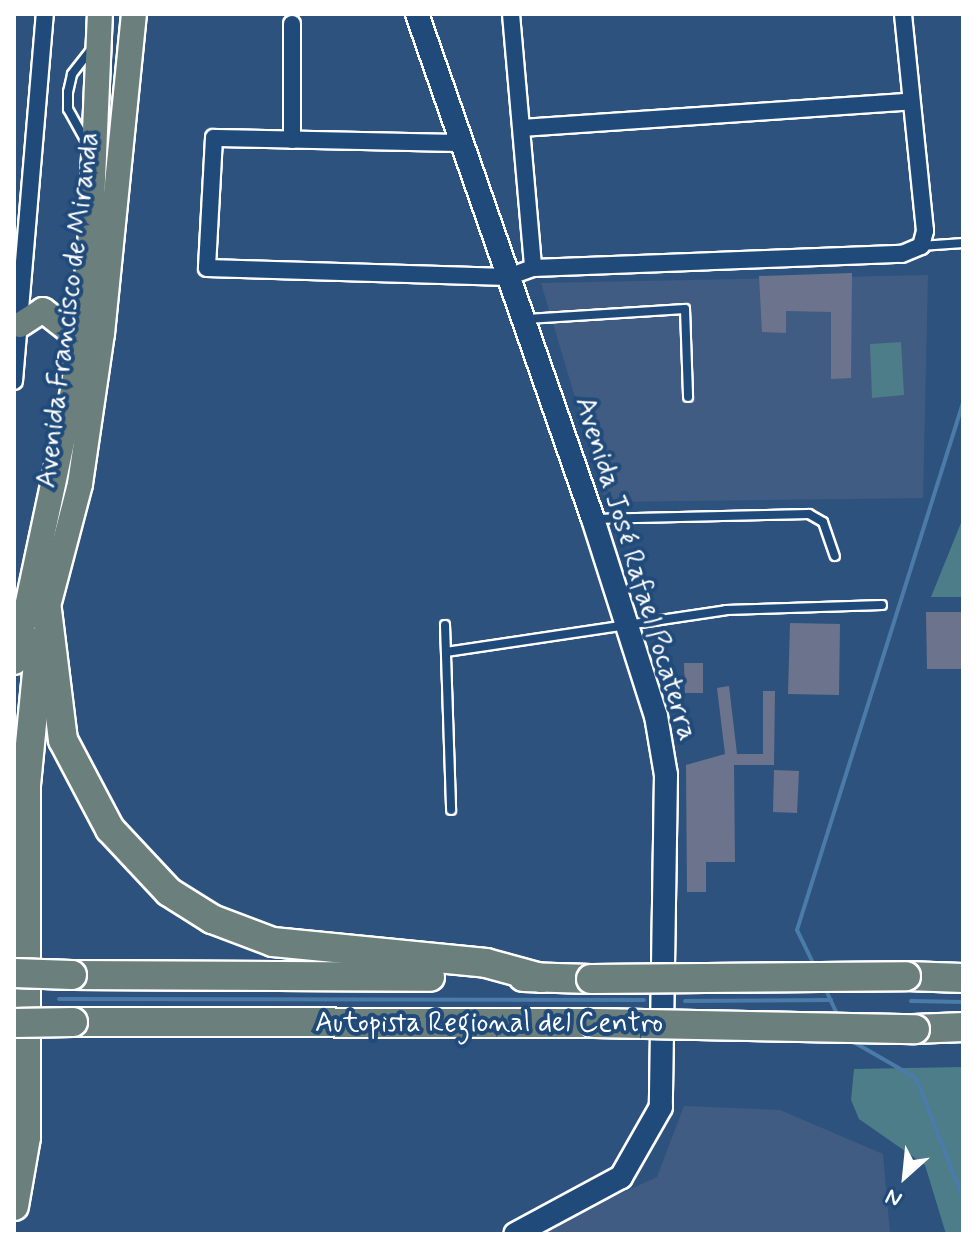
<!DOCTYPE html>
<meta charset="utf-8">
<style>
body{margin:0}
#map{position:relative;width:977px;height:1248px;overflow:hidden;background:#2e527e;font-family:Mynerve,sans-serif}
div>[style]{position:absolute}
.built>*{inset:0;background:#405c82}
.green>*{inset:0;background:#4d7d88}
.stream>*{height:4px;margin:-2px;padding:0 2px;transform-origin:2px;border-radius:2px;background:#4b7ba8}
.building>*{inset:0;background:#6b748c}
.roads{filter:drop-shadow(2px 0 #fff) drop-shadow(-2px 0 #fff) drop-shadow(0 2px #fff) drop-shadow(0 -2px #fff)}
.lane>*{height:8px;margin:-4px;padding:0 4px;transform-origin:4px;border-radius:4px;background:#1f4a7a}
.street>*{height:16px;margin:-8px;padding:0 8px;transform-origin:8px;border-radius:8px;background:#1f4a7a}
.secondary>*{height:22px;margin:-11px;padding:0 11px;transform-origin:11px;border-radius:11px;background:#1f4a7a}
.primary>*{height:24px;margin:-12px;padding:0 12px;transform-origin:12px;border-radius:12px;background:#6b7f7c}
.highway>*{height:28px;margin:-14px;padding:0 14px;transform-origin:14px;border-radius:14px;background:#6b7f7c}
.bridges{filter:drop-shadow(2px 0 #fff) drop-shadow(-2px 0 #fff) drop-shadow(0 2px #fff) drop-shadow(0 -2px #fff)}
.highway-bridge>*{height:28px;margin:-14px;padding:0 14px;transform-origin:14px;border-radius:14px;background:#6b7f7c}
span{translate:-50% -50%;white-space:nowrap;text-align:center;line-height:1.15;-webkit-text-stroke:8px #1f4a7a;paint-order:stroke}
.street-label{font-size:28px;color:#fff}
.frame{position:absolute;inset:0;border:16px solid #fff;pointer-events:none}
.north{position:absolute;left:865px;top:1136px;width:80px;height:80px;-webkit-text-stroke:6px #1f4a7a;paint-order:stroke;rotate:207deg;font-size:22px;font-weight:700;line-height:32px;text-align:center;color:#fff}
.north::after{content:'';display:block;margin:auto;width:28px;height:36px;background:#fff;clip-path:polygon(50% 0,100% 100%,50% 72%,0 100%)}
</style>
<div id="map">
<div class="built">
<div style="clip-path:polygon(928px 275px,923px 498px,606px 502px,541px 283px)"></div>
<div style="clip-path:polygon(684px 1106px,780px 1110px,883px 1154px,890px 1234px,532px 1234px,657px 1177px)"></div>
</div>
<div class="green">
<div style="clip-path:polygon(901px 342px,904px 395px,872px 398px,870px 344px)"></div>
<div style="clip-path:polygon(963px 518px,963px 597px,931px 597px)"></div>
<div style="clip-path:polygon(963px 1067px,963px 1234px,946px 1234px,925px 1165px,859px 1119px,851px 1100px,854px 1069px)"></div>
</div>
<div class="stream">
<div style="left:815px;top:967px;width:41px;rotate:-115.9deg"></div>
<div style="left:797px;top:930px;width:553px;rotate:-72.52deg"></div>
<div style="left:824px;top:986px;width:35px;rotate:65deg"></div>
<div style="left:59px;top:999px;width:585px;rotate:0.1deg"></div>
<div style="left:685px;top:1001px;width:146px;rotate:-0.4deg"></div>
<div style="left:911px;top:1001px;width:52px;rotate:1.1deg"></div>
<div style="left:850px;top:1040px;width:76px;rotate:29.9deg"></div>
<div style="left:916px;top:1078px;width:129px;rotate:68.6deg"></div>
</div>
<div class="building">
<div style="clip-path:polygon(852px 273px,851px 378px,831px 379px,831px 312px,786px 311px,786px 333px,762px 332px,759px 276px)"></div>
<div style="clip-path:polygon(926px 612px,963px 612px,963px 669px,927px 669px)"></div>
<div style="clip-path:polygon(790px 623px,840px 624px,839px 695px,788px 694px)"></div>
<div style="clip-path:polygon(684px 663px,703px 663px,703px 693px,685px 693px)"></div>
<div style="clip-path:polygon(729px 686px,737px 754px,763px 754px,763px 691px,775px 691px,774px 765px,734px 765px,735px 862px,706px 862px,706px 892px,687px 892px,686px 765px,725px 754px,717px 688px)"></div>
<div style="clip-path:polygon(774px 770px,799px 771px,797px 813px,773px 812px)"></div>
</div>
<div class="roads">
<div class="lane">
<div style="left:88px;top:145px;width:41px;rotate:-119.1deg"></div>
<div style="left:68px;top:109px;width:17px;rotate:-90deg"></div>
<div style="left:68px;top:92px;width:18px;rotate:-77deg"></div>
<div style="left:72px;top:74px;width:37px;rotate:-52deg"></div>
<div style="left:921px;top:246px;width:42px;rotate:-4.1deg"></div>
<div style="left:527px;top:319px;width:158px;rotate:-3.6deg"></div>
<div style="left:685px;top:309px;width:88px;rotate:88deg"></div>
<div style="left:593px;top:519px;width:216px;rotate:-1.3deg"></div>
<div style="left:809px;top:514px;width:16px;rotate:30deg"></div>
<div style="left:823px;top:522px;width:36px;rotate:71deg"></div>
<div style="left:445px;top:625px;width:185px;rotate:88.1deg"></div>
<div style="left:446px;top:652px;width:283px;rotate:-8.5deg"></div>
<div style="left:726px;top:610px;width:156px;rotate:-1.8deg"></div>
</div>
<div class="street">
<div style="left:511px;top:14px;width:255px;rotate:85deg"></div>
<div style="left:292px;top:24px;width:116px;rotate:90deg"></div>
<div style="left:522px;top:128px;width:387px;rotate:-3.9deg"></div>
<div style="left:461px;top:143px;width:247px;rotate:-178.8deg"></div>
<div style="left:214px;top:138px;width:130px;rotate:93.1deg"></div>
<div style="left:207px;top:268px;width:301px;rotate:1.7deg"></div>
<div style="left:508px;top:277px;width:27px;rotate:-20deg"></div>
<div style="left:533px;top:268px;width:369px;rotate:-2.2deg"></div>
<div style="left:902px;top:254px;width:21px;rotate:-23deg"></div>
<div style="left:921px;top:246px;width:16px;rotate:-75deg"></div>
<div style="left:925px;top:231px;width:218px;rotate:-95.8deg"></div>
<div style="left:14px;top:381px;width:368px;rotate:-85.2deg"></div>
</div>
<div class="secondary">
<div style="left:417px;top:14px;width:535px;rotate:70.79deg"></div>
<div style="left:593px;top:519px;width:207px;rotate:72.3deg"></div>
<div style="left:656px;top:716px;width:60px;rotate:80.4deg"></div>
<div style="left:666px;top:775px;width:332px;rotate:90.9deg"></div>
<div style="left:661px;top:1107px;width:81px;rotate:119.7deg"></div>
<div style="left:621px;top:1177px;width:120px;rotate:151.7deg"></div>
</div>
<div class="primary">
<div style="left:20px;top:325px;width:27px;rotate:-33deg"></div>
<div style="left:43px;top:310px;width:47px;rotate:38.1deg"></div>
<div style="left:47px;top:610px;width:130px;rotate:-75.3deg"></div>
<div style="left:80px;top:484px;width:152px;rotate:-81.7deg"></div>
<div style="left:102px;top:334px;width:322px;rotate:-84.3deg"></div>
<div style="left:21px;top:635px;width:255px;rotate:-78deg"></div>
<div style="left:74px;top:386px;width:136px;rotate:-83.2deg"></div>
<div style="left:90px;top:251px;width:237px;rotate:-87.6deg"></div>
</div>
<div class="highway">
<div style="left:47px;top:610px;width:131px;rotate:83deg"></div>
<div style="left:63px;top:740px;width:101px;rotate:62.2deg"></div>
<div style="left:110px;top:829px;width:86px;rotate:46.9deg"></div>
<div style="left:169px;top:892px;width:51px;rotate:32.1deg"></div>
<div style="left:212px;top:919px;width:65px;rotate:20.7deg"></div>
<div style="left:273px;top:942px;width:214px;rotate:5.6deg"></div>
<div style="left:486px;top:963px;width:57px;rotate:15.3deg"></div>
<div style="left:14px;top:660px;width:26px;rotate:-74deg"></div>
<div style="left:72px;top:975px;width:358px;rotate:0.3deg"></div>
<div style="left:906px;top:976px;width:57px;rotate:2deg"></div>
<div style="left:523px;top:977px;width:68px;rotate:1.7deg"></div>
<div style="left:73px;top:1022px;width:521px;rotate:0.11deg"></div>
<div style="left:915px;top:1029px;width:48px;rotate:-2.4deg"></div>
<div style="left:14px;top:1206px;width:70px;rotate:-80.1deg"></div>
<div style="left:26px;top:1137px;width:352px;rotate:-90deg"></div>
<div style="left:26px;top:785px;width:144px;rotate:-84.4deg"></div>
</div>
</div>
<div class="bridges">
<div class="highway-bridge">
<div style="left:14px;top:973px;width:58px;rotate:2deg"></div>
<div style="left:591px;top:979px;width:315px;rotate:-0.5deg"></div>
<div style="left:14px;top:1023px;width:59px;rotate:-1deg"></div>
<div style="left:594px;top:1023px;width:321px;rotate:1.1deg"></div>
</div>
</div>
<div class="street-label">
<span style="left:69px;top:310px;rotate:-83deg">Avenida Francisco de Miranda</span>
<span style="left:635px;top:569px;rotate:73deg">Avenida José Rafael Pocaterra</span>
<span style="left:489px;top:1024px">Autopista Regional del Centro</span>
</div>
<div class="frame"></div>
<div class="north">N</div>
</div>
